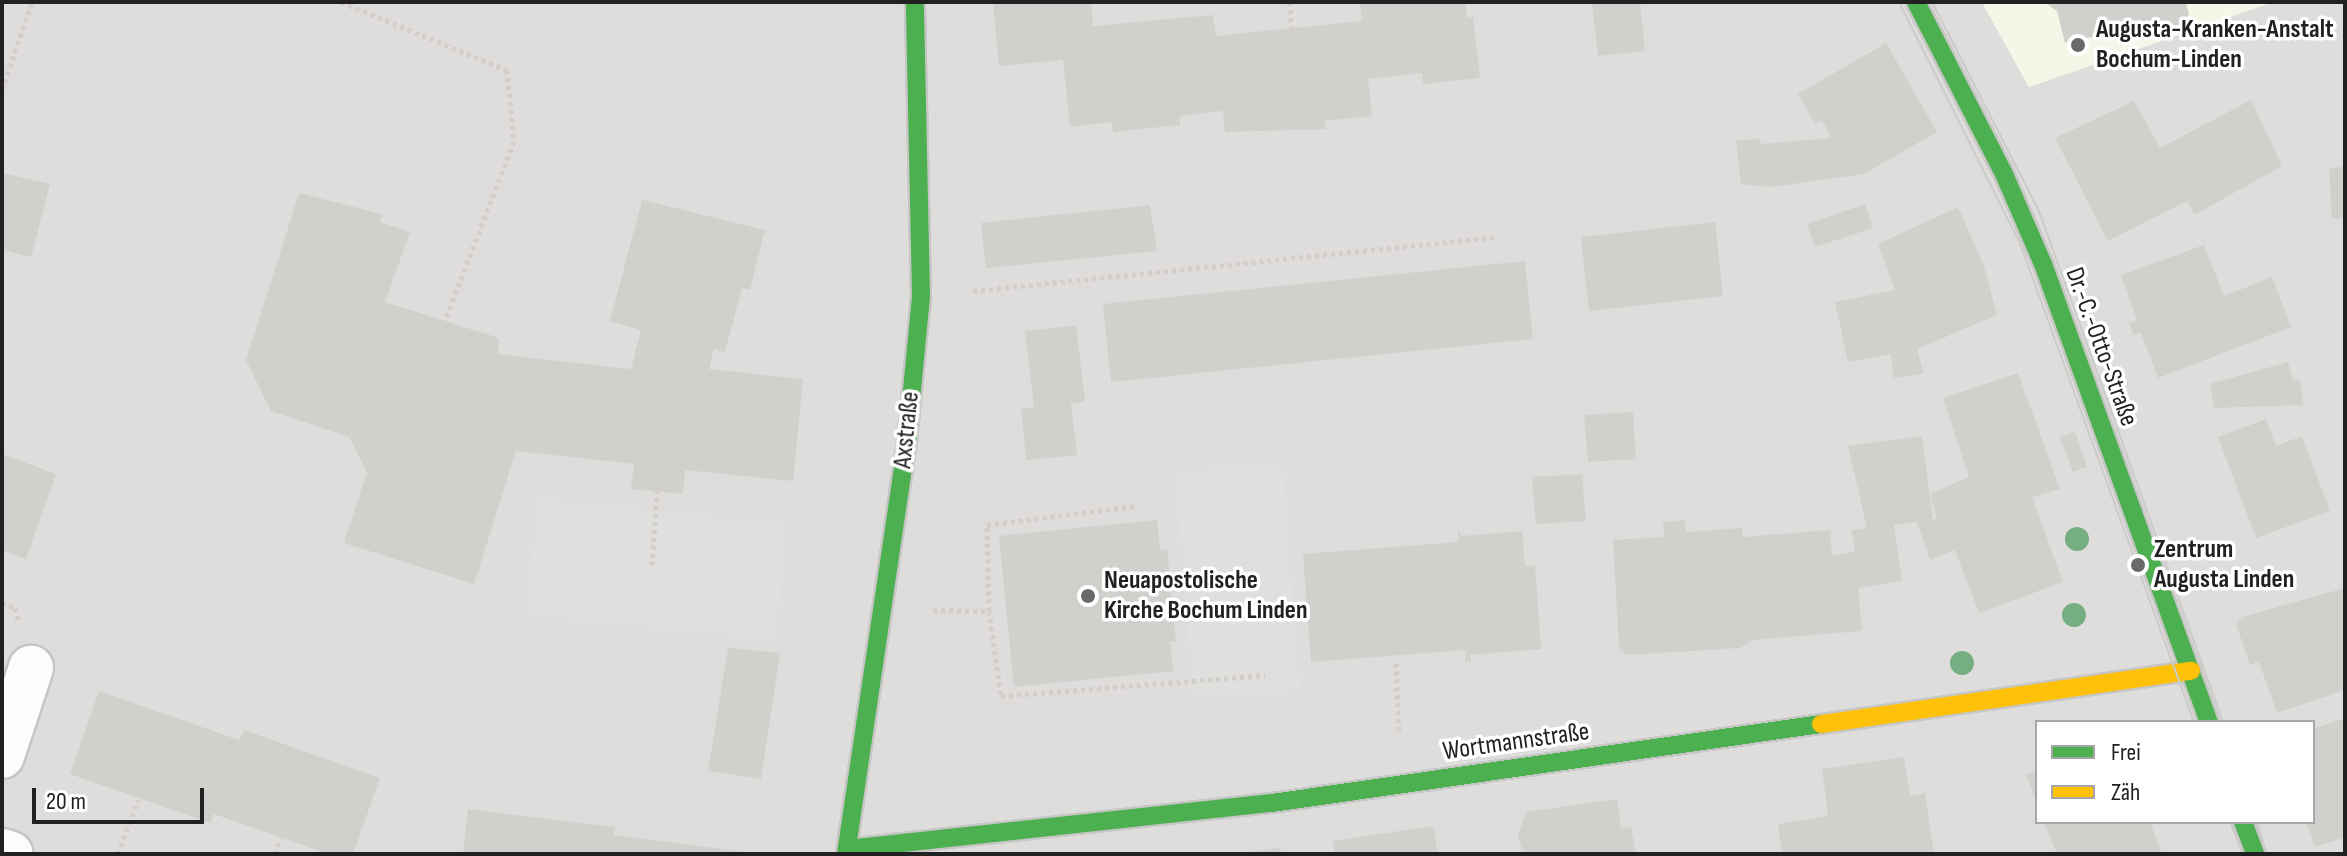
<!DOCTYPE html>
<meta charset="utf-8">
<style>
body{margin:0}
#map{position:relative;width:2347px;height:856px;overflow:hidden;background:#eeeeea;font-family:"Sofia Sans Condensed",sans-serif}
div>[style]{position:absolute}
.residential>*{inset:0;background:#dedddb}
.education>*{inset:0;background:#f4f6e7}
.parking>*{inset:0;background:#dfdfdd}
.building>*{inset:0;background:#d1d0cd}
.path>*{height:5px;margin-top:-2.5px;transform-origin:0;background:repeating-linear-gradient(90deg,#d6cdca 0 4px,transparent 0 8px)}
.roads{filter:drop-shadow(2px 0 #c6c6c4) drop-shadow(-2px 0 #c6c6c4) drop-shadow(0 2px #c6c6c4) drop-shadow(0 -2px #c6c6c4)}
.street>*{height:44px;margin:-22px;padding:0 22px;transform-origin:22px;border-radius:22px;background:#fcfcfc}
.fast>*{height:18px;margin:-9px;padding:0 9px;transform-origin:9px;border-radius:9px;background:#4caf50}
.slow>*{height:18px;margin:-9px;padding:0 9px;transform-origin:9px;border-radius:9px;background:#ffc107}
.tram>*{height:2px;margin:-1px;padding:0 1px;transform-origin:1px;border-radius:1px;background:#cbcbcb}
.trees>*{width:24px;height:24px;margin:-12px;border-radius:50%;background:#76ae83}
.dots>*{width:22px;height:22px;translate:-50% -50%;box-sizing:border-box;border:4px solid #fff;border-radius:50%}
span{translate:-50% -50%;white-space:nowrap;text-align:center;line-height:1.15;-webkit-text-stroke:7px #fff;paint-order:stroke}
.poi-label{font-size:26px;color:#212121;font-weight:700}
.left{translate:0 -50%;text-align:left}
.street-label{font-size:26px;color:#212121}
.frame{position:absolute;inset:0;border:4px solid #212121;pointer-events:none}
.legend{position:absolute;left:2035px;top:720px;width:280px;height:104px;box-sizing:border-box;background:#fff;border:2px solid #a6a6a6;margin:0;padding:10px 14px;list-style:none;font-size:24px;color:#212121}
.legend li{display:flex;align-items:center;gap:16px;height:40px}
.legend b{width:40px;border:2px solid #a6a6a6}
.scale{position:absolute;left:32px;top:788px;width:172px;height:36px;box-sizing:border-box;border:4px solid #212121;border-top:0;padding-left:10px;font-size:24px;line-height:28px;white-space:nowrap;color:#212121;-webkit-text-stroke:6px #fff;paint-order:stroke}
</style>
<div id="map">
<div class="residential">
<div style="clip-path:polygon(evenodd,2px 2px,1982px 2px,2029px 87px,2273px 2px,2345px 2px,2345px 854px,2px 854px,2px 2px,2037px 722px,2313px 722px,2313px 822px,2037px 822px,2037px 722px)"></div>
</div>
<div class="education">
<div style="clip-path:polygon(1982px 2px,2273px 2px,2029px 87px)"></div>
</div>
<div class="parking">
<div style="clip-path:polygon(1282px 464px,1300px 690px,1193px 698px,1176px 472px)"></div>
<div style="clip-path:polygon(538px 499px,787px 525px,775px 640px,526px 614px)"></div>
</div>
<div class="building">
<div style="clip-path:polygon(993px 2px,1091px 2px,1093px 26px,1213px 15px,1216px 36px,1362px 21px,1360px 2px,1465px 2px,1467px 18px,1473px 17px,1480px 78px,1423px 84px,1422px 73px,1368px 79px,1372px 116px,1325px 121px,1326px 129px,1225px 132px,1223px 111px,1180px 116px,1180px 125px,1113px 132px,1112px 122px,1070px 127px,1063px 60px,999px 66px)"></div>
<div style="clip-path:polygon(1592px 2px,1640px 2px,1645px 51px,1598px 56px)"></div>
<div style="clip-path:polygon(2044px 2px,2186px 2px,2189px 14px,2176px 34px,2158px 22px,2147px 40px,2128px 29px,2065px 43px,2057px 11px)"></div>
<div style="clip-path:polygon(1886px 43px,1937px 132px,1864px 174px,1770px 187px,1741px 184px,1736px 141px,1760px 138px,1761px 144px,1831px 138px,1822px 120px,1815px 124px,1798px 94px)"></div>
<div style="clip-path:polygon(2251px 100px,2282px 166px,2194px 215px,2187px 201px,2108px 241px,2055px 138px,2134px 101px,2160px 148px)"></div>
<div style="clip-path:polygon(2345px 167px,2345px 218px,2332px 219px,2329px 168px)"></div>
<div style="clip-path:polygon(2px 173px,50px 184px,31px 257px,2px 250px)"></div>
<div style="clip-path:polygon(299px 193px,382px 214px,380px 222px,410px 232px,385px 302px,499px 338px,498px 354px,631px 369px,641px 330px,610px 321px,642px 200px,765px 230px,750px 290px,742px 288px,725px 352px,714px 349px,709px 369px,803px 379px,793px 481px,685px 470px,683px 494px,631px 489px,634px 464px,516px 451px,474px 584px,344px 543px,367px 472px,349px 437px,271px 411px,246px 360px)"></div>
<div style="clip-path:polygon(1865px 204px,1873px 228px,1815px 247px,1807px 224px)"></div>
<div style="clip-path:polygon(1150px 205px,1157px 251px,986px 268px,981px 223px)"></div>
<div style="clip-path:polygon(1958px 207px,1984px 266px,1997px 315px,1917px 349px,1924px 374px,1894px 378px,1891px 354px,1848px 362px,1835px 302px,1895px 290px,1878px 244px)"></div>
<div style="clip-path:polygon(1715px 222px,1723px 296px,1589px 311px,1581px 237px)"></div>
<div style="clip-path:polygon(2204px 245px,2224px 296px,2272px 277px,2291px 327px,2158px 378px,2141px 333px,2134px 335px,2129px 323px,2137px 321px,2121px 275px)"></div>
<div style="clip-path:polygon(1525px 261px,1533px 339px,1111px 382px,1103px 304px)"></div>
<div style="clip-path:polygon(1076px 325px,1085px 401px,1071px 404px,1077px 455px,1026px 460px,1021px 409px,1034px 407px,1025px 331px)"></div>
<div style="clip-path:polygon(2288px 362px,2293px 381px,2300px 380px,2303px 405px,2214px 408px,2210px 384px)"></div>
<div style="clip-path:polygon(2018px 373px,2060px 489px,2032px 497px,2063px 582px,1979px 613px,1955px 550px,1930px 560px,1917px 522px,1894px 525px,1902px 581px,1858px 588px,1862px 631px,1752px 640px,1740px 648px,1627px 655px,1619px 648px,1613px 540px,1664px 537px,1663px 522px,1684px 520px,1686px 532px,1742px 528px,1743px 537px,1830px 530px,1832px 555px,1855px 552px,1852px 530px,1867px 528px,1848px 446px,1922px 436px,1933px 519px,1937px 519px,1930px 494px,1969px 477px,1943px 398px)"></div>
<div style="clip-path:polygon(1633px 412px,1636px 459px,1588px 462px,1584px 415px)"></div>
<div style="clip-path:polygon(2266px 419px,2276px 446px,2302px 436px,2330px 511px,2256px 538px,2218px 437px)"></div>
<div style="clip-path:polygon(2075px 432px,2087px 467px,2073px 472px,2060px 437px)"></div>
<div style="clip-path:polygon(2px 454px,56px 474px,26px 559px,2px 550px)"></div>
<div style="clip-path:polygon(1582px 474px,1586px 521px,1536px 524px,1532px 477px)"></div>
<div style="clip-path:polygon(1157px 520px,1160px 550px,1167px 549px,1176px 641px,1170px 642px,1173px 671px,1014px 687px,999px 536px)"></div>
<div style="clip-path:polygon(1458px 530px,1461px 536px,1522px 531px,1525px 566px,1535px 565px,1541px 649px,1470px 655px,1471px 662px,1465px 662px,1465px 650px,1311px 662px,1303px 554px,1458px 542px)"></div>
<div style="clip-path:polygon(2345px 588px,2345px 690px,2277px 713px,2259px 662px,2250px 665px,2236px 624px,2242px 617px)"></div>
<div style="clip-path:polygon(728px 648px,780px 653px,761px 779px,708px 771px)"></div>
<div style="clip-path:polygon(99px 691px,239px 740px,244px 730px,380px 778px,353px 854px,328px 854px,214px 814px,210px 823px,70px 774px)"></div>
<div style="clip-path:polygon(2345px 718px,2345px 837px,2315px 847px,2306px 822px,2313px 822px,2313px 729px)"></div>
<div style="clip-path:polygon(1904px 757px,1910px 796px,1925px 793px,1934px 854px,1782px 854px,1778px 824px,1828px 816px,1822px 769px)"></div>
<div style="clip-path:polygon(2037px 771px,2037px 802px,2026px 775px)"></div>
<div style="clip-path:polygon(1617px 799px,1621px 828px,1631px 827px,1636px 854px,1526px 854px,1521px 847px,1518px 835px,1526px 812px)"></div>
<div style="clip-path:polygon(468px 809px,615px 827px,614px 835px,762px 854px,463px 854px)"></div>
<div style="clip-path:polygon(2044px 822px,2150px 822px,2162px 854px,2057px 854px)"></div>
<div style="clip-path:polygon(1433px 826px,1438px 854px,1335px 854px,1333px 841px)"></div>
<div style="clip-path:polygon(1280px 848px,1281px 854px,1250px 854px,1250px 852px)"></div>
</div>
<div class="path">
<div style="left:341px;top:2px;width:179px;rotate:22.3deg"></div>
<div style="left:507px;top:70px;width:71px;rotate:84.4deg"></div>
<div style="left:514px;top:141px;width:193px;rotate:111deg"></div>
<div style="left:1290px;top:2px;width:26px;rotate:88deg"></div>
<div style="left:2px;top:90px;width:93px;rotate:-71.2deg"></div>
<div style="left:973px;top:291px;width:526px;rotate:-5.89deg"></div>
<div style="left:652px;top:565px;width:74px;rotate:-86.1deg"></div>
<div style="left:2px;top:603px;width:14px;rotate:21deg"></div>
<div style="left:15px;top:608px;width:12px;rotate:76deg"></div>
<div style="left:933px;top:610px;width:56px;rotate:1deg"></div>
<div style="left:989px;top:611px;width:86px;rotate:82deg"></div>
<div style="left:1001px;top:696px;width:265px;rotate:-4.5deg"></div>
<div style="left:989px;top:611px;width:86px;rotate:-91.3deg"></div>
<div style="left:987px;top:525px;width:149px;rotate:-7.3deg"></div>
<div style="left:1396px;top:663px;width:71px;rotate:87.6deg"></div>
<div style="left:118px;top:854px;width:58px;rotate:-69.7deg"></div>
<div style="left:275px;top:854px;width:17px;rotate:-73deg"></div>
</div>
<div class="roads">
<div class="street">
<div style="left:2px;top:756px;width:93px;rotate:-71.8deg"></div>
<div style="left:2px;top:851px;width:9px;rotate:18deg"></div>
</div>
<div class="fast">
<div style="left:1916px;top:2px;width:193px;rotate:62.9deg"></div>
<div style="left:2004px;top:174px;width:98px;rotate:66.6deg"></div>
<div style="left:2043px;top:264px;width:487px;rotate:70.1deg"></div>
<div style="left:2243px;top:822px;width:34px;rotate:69deg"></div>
<div style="left:847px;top:849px;width:427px;rotate:-6.2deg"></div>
<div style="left:1272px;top:803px;width:555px;rotate:-8.19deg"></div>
<div style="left:846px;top:854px;width:416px;rotate:-81.6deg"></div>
<div style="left:907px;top:442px;width:147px;rotate:-84.5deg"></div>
<div style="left:921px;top:296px;width:294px;rotate:-91.2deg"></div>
</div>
<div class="slow">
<div style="left:1821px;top:724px;width:374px;rotate:-8.2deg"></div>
</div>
</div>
<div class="tram">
<div style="left:1899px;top:2px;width:273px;rotate:63.4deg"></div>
<div style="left:2021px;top:246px;width:506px;rotate:70.03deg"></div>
<div style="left:1932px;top:2px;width:235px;rotate:62.9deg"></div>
<div style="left:2039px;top:211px;width:543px;rotate:70.2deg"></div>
<div style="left:2230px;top:822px;width:35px;rotate:68deg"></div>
<div style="left:2257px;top:822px;width:34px;rotate:73deg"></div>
</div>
<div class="trees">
<div style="left:2077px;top:539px"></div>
<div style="left:2074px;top:615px"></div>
<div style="left:1962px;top:663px"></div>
</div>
<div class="dots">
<div style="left:2078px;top:45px;background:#696967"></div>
<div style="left:2138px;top:565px;background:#696967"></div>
<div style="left:1088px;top:596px;background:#696967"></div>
</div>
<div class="poi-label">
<span class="left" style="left:2096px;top:45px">Augusta-Kranken-Anstalt<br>Bochum-Linden</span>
<span class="left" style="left:2154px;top:565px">Zentrum<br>Augusta Linden</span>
<span class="left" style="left:1104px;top:596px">Neuapostolische<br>Kirche Bochum Linden</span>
</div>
<div class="street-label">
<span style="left:2101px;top:347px;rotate:70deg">Dr.-C.-Otto-Straße</span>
<span style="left:907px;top:430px;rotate:-84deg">Axstraße</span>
<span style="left:1516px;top:742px;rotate:-8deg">Wortmannstraße</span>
</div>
<div class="frame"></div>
<ul class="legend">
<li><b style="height:10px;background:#4caf50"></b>Frei</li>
<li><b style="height:10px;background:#ffc107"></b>Zäh</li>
</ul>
<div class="scale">20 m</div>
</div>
